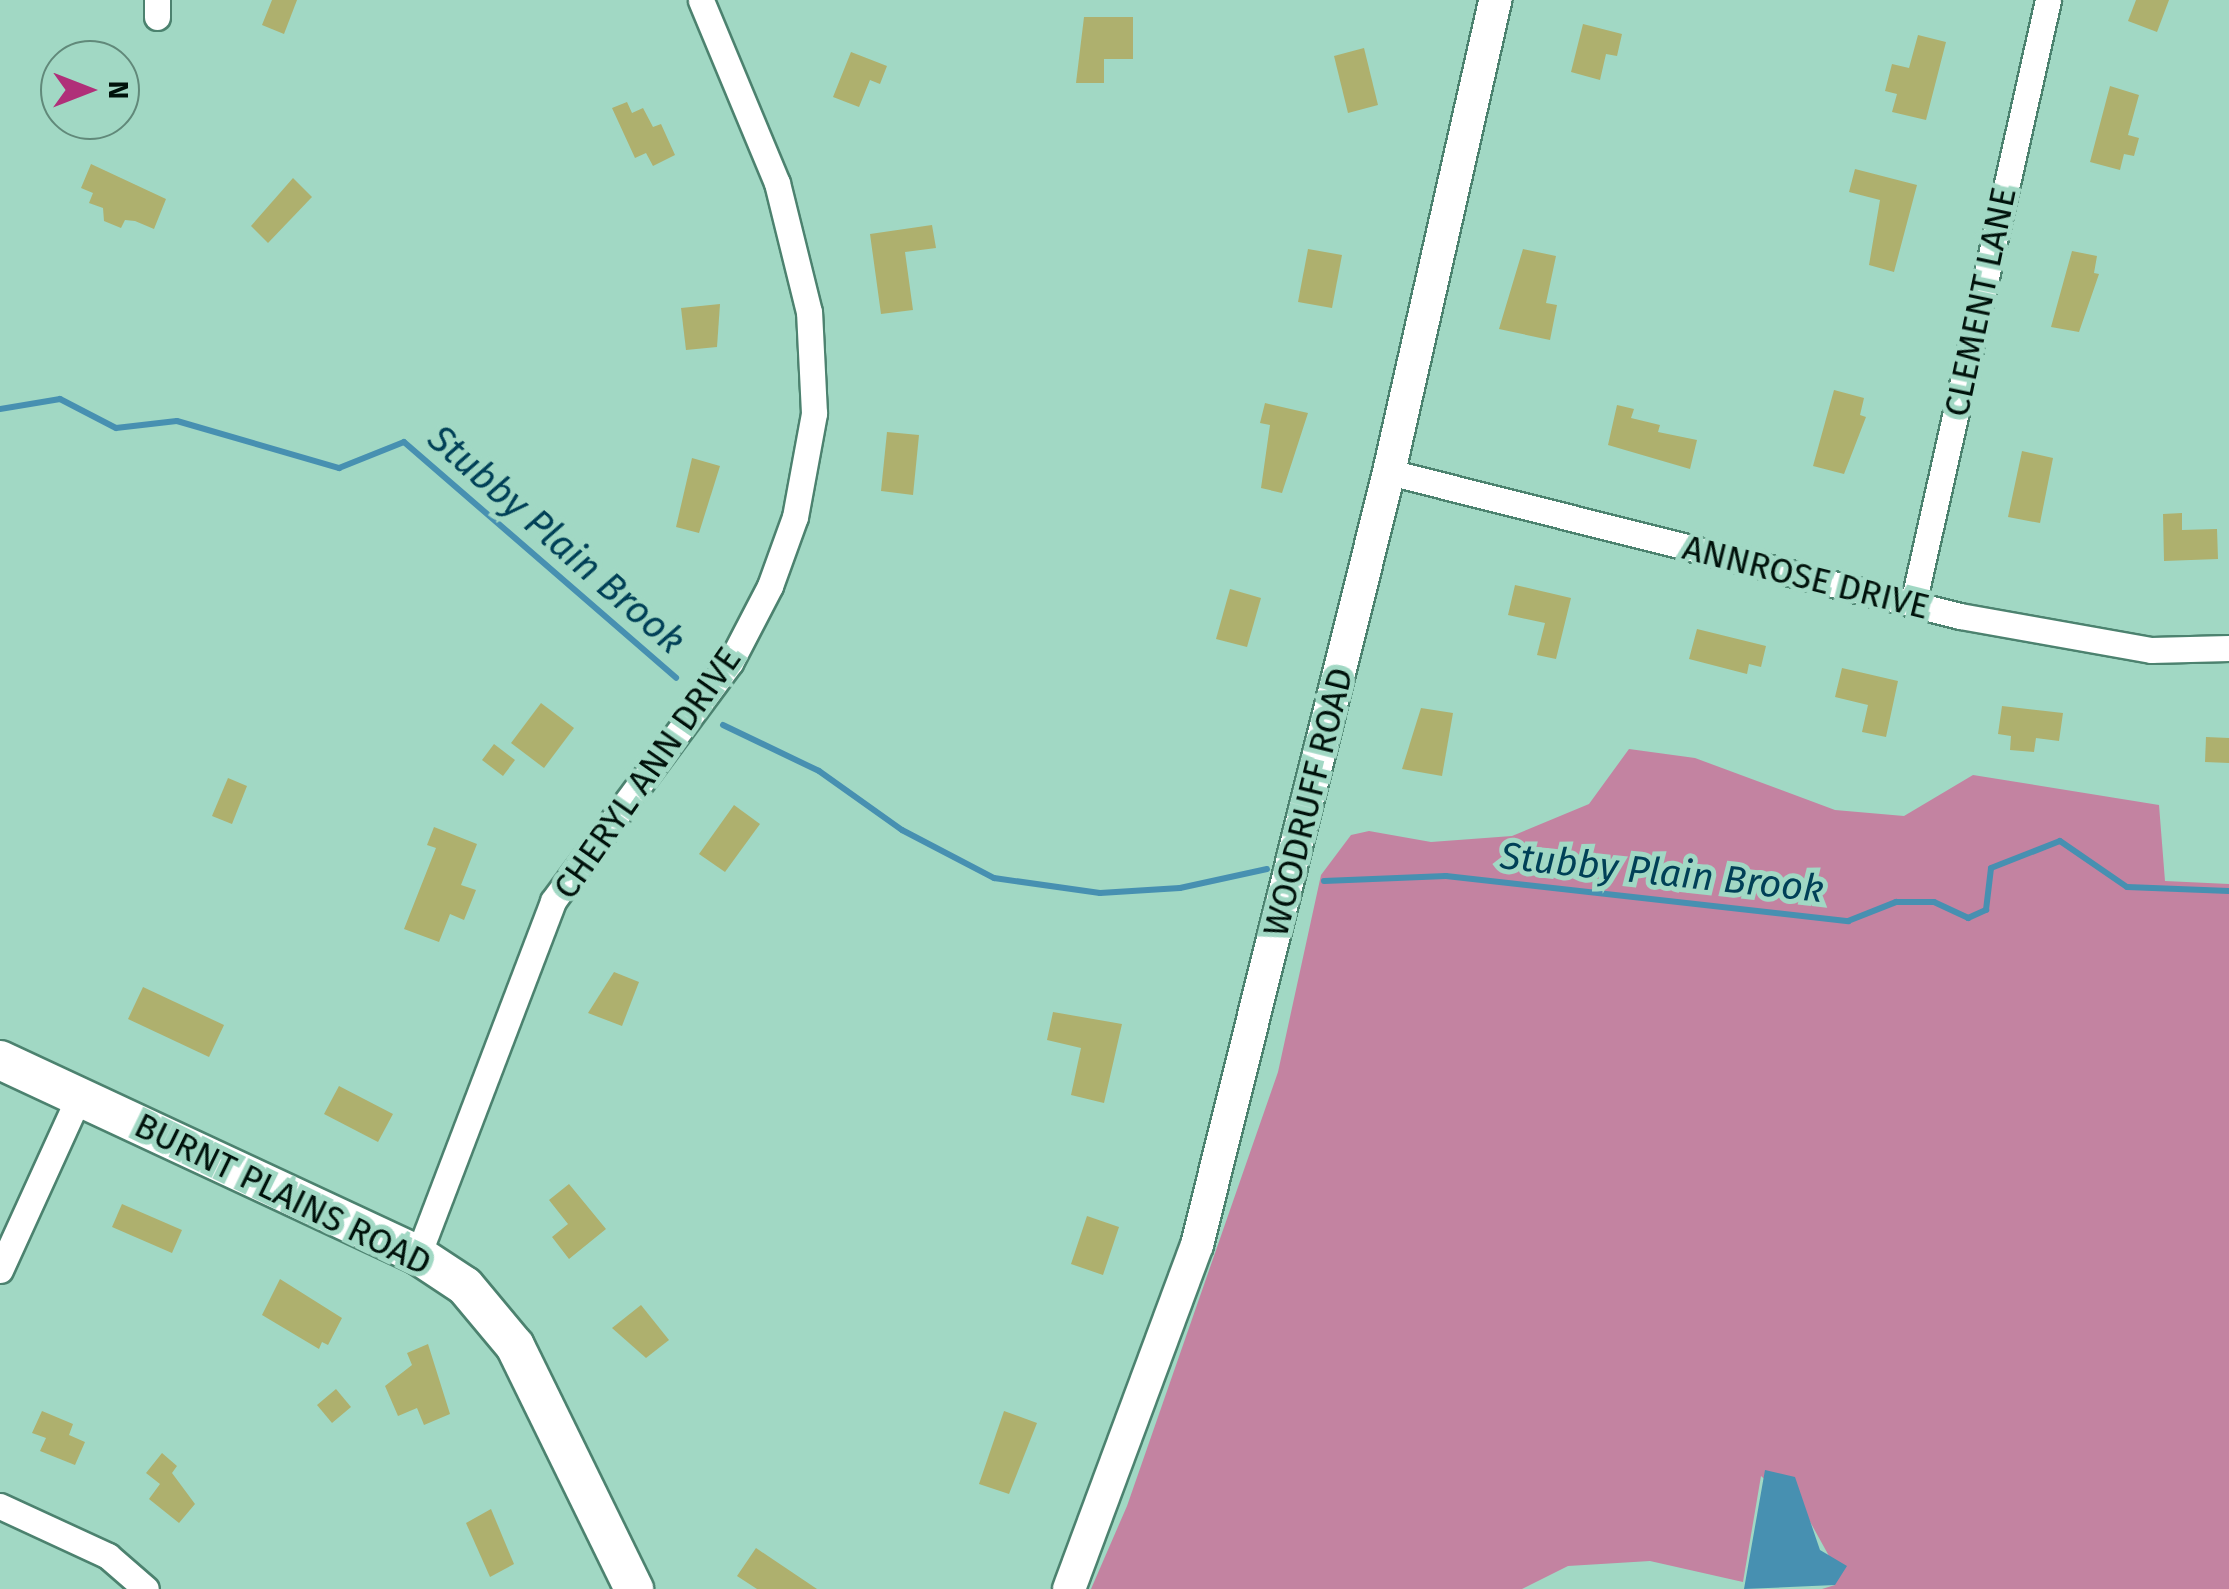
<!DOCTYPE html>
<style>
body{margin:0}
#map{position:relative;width:2229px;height:1589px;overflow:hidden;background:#a1d8c4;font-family:"Fira Sans",sans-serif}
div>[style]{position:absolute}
.forest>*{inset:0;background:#c383a1}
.water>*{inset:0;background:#4790b1}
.stream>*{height:6px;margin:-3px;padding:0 3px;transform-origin:3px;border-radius:3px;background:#4790b1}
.building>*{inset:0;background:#aeb06e}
.roads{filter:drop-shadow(2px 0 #4c826f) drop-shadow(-2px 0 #4c826f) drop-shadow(0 2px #4c826f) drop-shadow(0 -2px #4c826f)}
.minor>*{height:25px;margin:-12.5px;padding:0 12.5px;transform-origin:12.5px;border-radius:12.5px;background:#fff}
.tertiary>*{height:32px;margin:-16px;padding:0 16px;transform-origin:16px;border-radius:16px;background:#fff}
.secondary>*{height:38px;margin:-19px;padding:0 19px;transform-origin:19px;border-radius:19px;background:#fff}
span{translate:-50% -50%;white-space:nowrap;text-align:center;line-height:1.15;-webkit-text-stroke:10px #a1d8c4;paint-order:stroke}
.street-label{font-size:35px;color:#00120b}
.water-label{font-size:38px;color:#004057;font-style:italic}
.north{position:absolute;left:40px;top:40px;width:100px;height:100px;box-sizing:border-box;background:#a1d8c4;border:2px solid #61897a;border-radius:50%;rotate:90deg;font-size:28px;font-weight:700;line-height:40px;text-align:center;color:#00120b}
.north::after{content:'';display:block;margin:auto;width:35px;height:45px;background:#b02f79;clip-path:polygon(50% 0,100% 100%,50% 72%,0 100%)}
</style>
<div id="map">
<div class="forest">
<div style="clip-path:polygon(1629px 749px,1695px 758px,1835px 810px,1904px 816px,1973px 775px,2159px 805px,2165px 881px,2229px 884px,2229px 1589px,1822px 1589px,1835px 1585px,1829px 1556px,1808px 1518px,1761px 1476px,1743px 1582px,1650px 1561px,1568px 1566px,1522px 1589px,1091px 1589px,1127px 1506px,1278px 1072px,1321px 875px,1351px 835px,1369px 831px,1431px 842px,1512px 836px,1589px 804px)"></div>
</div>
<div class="water">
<div style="clip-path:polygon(1765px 1470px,1795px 1477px,1820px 1550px,1847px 1566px,1835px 1585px,1744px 1589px)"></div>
</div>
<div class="stream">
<div style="left:0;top:409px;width:61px;rotate:-9.5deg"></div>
<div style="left:60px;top:399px;width:63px;rotate:27.4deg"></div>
<div style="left:116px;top:428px;width:61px;rotate:-6.5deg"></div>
<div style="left:177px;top:421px;width:169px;rotate:16.2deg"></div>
<div style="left:339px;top:468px;width:70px;rotate:-21.8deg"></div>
<div style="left:404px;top:442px;width:360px;rotate:40.9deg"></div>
<div style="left:723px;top:725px;width:106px;rotate:25.6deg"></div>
<div style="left:819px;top:771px;width:102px;rotate:35.4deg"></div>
<div style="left:902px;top:830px;width:104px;rotate:27.6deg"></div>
<div style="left:994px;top:878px;width:107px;rotate:8.1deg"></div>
<div style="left:1100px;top:893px;width:80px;rotate:-3.6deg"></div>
<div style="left:1180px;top:888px;width:89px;rotate:-12.3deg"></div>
<div style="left:1324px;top:881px;width:122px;rotate:-2.3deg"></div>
<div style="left:1446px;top:876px;width:405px;rotate:6.4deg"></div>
<div style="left:1848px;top:921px;width:52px;rotate:-21.6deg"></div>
<div style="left:1896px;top:902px;width:38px"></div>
<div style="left:1934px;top:902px;width:38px;rotate:25deg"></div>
<div style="left:1968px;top:918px;width:20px;rotate:-24deg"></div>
<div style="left:1986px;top:910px;width:42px;rotate:-83.2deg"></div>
<div style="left:1991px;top:868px;width:74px;rotate:-21.4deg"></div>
<div style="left:2060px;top:841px;width:81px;rotate:34.5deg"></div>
<div style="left:2127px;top:887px;width:102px;rotate:2.2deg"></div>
</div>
<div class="building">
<div style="clip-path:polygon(272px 0,297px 0,284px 34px,262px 25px)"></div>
<div style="clip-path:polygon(2136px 0,2169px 0,2157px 32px,2128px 21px)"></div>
<div style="clip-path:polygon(1084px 17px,1133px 17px,1133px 59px,1104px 59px,1104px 83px,1076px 83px)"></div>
<div style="clip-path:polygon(1583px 24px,1622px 34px,1617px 56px,1606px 54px,1600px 80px,1571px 72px)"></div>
<div style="clip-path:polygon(1918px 35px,1946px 42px,1926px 120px,1892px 112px,1897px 94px,1885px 91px,1892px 64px,1909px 68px)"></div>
<div style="clip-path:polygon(1364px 48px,1378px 105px,1348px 113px,1334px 56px)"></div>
<div style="clip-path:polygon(851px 52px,887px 66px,880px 84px,870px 80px,859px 107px,833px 97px)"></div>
<div style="clip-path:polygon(2110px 86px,2139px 95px,2128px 135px,2139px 138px,2134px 156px,2124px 154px,2120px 170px,2090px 162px)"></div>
<div style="clip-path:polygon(627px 102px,632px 113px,643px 108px,653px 127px,661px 124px,675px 155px,653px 166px,646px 153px,635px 158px,612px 108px)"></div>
<div style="clip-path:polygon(91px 164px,166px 199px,154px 229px,135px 221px,125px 220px,121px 228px,104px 221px,103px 208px,89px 203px,93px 193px,81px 188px)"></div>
<div style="clip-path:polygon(1855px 169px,1917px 185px,1894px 272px,1869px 265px,1880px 200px,1849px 192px)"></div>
<div style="clip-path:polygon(293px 178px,312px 197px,268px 243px,251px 226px)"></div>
<div style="clip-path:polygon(932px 225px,936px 248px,905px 252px,913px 310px,881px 314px,870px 234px)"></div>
<div style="clip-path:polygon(1308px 249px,1342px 255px,1332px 308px,1298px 302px)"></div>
<div style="clip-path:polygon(1523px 249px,1556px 256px,1546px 303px,1557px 305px,1550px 340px,1499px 329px)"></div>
<div style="clip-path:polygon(2072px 251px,2097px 256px,2094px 273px,2099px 274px,2079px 332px,2051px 327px)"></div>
<div style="clip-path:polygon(720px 304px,717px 347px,686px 350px,681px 308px)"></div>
<div style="clip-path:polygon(1834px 390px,1864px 398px,1860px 415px,1866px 417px,1844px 474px,1813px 466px)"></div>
<div style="clip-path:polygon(1265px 403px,1308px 413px,1282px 493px,1261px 488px,1270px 425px,1260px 423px)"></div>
<div style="clip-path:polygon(1617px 405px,1634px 409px,1631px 418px,1660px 425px,1658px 432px,1697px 440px,1690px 469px,1608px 445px)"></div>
<div style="clip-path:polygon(887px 432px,919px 435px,913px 495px,881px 491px)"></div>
<div style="clip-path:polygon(2022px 451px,2053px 458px,2040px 523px,2008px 517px)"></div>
<div style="clip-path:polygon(692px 458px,720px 466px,699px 533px,676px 527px)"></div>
<div style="clip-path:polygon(2182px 513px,2182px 530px,2217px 529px,2218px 559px,2164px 561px,2163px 514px)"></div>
<div style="clip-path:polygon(1515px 585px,1571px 598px,1556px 659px,1537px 655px,1545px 623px,1508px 615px)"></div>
<div style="clip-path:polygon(1230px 589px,1261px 598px,1247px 647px,1216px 639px)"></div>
<div style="clip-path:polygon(1697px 629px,1766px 646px,1761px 667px,1749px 664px,1747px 674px,1689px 659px)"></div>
<div style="clip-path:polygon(1842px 668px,1898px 681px,1886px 737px,1862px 732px,1868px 705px,1835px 697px)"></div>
<div style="clip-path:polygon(541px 703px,574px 728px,544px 768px,511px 743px)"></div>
<div style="clip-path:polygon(2002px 706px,2063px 713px,2059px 741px,2036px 738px,2034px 752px,2010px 750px,2011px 736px,1998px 734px)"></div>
<div style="clip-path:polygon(1421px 708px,1453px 713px,1442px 776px,1402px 769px)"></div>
<div style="clip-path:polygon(2206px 737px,2229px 738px,2229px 763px,2205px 762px)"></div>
<div style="clip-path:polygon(494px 744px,515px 760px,503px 776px,482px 760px)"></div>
<div style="clip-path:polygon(228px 778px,247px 786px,232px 824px,212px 816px)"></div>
<div style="clip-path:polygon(734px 805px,760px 824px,725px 872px,699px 854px)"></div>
<div style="clip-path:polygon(434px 827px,477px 844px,461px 885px,476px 890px,464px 920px,450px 914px,439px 942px,404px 929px,436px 848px,427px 845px)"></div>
<div style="clip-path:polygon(614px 972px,639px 982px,622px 1026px,588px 1013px)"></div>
<div style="clip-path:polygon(143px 987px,224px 1025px,209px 1057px,128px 1019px)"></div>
<div style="clip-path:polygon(1053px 1012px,1122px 1024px,1104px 1103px,1071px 1095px,1081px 1048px,1047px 1040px)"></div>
<div style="clip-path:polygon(339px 1086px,393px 1114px,378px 1142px,324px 1114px)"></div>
<div style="clip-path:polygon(569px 1184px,606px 1229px,569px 1259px,552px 1237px,568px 1224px,549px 1200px)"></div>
<div style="clip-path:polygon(122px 1204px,182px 1230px,172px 1253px,112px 1227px)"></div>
<div style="clip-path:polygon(1087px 1216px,1119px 1227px,1103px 1275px,1071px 1264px)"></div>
<div style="clip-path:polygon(280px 1279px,342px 1318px,328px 1345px,322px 1342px,319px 1349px,262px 1315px)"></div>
<div style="clip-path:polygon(641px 1305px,669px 1340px,646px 1358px,612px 1328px)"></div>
<div style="clip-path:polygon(428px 1344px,450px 1414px,424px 1425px,417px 1408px,398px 1416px,385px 1386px,412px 1365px,407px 1353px)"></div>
<div style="clip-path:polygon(336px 1389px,351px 1407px,332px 1423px,317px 1405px)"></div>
<div style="clip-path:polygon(42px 1411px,73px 1424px,69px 1435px,85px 1442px,75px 1465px,40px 1451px,46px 1438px,32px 1433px)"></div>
<div style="clip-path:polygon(1004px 1411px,1037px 1423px,1009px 1494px,979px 1484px)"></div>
<div style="clip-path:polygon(162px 1453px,177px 1466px,172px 1473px,195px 1504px,179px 1523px,149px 1499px,160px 1484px,146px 1473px)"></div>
<div style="clip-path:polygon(491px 1509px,514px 1564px,490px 1577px,466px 1523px)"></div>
<div style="clip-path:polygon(756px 1548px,817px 1589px,757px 1589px,737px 1576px)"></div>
</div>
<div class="roads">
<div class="minor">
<div style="left:157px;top:0;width:17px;rotate:90deg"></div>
<div style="left:1389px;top:472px;width:589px;rotate:14.15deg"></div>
<div style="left:1960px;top:616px;width:194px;rotate:10.1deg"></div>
<div style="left:2151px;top:650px;width:78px;rotate:-1.5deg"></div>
<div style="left:1913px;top:604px;width:619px;rotate:-77.4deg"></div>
<div style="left:418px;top:1255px;width:379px;rotate:-69.1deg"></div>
<div style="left:553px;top:901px;width:297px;rotate:-53.4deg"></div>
<div style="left:730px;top:663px;width:87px;rotate:-62.5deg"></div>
<div style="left:770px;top:586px;width:73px;rotate:-70.1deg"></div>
<div style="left:795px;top:517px;width:106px;rotate:-79.6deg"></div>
<div style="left:814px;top:413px;width:101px;rotate:-92.8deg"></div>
<div style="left:809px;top:312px;width:133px;rotate:-103.9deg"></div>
<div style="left:777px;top:183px;width:198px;rotate:-112.6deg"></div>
<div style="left:0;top:1270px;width:190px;rotate:-65.5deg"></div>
<div style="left:0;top:1506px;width:119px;rotate:24.8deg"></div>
<div style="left:108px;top:1556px;width:50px;rotate:41deg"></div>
</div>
<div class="tertiary">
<div style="left:1069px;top:1589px;width:367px;rotate:-69.6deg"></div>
<div style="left:1197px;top:1245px;width:796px;rotate:-76.05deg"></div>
<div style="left:1389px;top:472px;width:484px;rotate:-77.3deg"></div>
</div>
<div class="secondary">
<div style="left:0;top:1060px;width:461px;rotate:25deg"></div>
<div style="left:418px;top:1255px;width:56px;rotate:33.4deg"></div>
<div style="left:465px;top:1286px;width:78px;rotate:50.2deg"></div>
<div style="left:515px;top:1346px;width:271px;rotate:63.9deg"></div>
</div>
</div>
<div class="street-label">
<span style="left:1980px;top:302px;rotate:-78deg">CLEMENT LANE</span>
<span style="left:1806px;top:577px;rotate:14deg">ANNROSE DRIVE</span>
<span style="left:647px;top:773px;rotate:-55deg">CHERYL ANN DRIVE</span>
<span style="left:1308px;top:802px;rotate:-76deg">WOODRUFF ROAD</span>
<span style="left:283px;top:1194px;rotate:26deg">BURNT PLAINS ROAD</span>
</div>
<div class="water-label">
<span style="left:556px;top:540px;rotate:41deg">Stubby Plain Brook</span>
<span style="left:1662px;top:873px;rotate:6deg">Stubby Plain Brook</span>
</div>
<div class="north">N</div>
</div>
